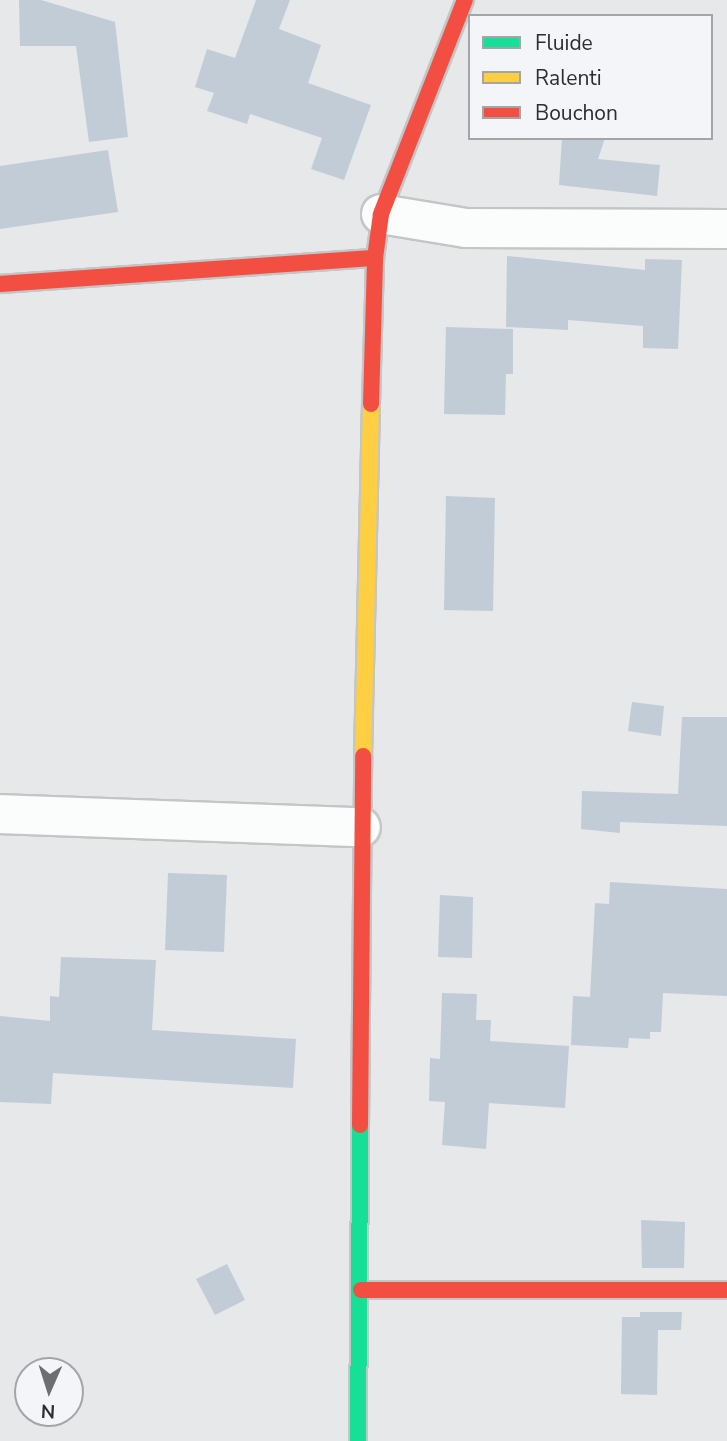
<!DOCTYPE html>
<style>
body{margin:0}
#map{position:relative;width:727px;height:1441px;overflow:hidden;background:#e6e8e9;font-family:"Nunito Sans",sans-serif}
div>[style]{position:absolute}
.building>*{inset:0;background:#c2ccd7}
.roads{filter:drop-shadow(2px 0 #c4c5c6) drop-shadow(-2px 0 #c4c5c6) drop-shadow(0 2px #c4c5c6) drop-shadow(0 -2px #c4c5c6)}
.street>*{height:38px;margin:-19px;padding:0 19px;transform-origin:19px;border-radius:19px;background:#fbfcfc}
.fast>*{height:16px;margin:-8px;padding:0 8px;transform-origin:8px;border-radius:8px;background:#16e098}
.slow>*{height:16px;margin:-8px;padding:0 8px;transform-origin:8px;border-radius:8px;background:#ffcf43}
.jam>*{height:16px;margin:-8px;padding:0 8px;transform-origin:8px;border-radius:8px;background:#f24e42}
span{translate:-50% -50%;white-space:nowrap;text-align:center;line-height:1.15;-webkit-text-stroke:5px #f3f5f8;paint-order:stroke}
.legend{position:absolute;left:468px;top:14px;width:245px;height:126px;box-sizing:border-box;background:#f3f5f8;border:2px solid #a3a5a7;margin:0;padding:9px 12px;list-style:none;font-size:21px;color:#2c2d2e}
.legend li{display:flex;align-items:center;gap:14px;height:35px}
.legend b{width:35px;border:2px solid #a3a5a7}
.north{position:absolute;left:14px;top:1357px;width:70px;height:70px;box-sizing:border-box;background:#f3f5f8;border:2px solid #a3a5a7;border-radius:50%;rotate:183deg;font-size:19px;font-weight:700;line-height:28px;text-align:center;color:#2c2d2e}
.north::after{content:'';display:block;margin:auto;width:24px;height:32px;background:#6d6e6f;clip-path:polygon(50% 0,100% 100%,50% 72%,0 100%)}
</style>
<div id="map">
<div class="building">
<div style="clip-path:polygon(19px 0,41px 0,115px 22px,128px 137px,89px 142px,76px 46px,20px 46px)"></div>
<div style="clip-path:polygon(256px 0,290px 0,279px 29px,321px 45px,308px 83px,371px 105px,344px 180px,311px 169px,322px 138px,250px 114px,247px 124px,207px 111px,214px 93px,195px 87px,207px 49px,235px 58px)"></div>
<div style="clip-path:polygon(562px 138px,605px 138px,598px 159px,660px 165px,657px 196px,559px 185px)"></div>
<div style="clip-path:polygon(108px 150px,118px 212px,0 229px,0 166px)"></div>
<div style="clip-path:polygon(507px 256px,645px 270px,645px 259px,682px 260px,678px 349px,643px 348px,643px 326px,568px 320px,568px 330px,506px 327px)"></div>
<div style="clip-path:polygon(446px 327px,513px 329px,513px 374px,506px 374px,505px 415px,444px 414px)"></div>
<div style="clip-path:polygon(446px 496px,495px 498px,493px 611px,444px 610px)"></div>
<div style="clip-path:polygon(632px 702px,664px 706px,661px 736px,628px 731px)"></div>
<div style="clip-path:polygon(682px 717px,727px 717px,727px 826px,620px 822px,620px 833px,581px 829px,582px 791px,678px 794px)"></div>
<div style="clip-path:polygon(168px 873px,227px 875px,224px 952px,165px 950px)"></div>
<div style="clip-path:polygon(610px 882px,727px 889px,727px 996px,663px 993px,661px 1032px,650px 1032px,650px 1039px,629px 1038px,628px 1048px,571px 1045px,573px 996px,590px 997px,595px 903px,609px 904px)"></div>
<div style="clip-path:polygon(440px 895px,473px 897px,472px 958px,438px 957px)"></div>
<div style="clip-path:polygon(61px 957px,156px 960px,152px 1030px,296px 1039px,293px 1088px,53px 1073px,51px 1104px,0 1102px,0 1016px,50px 1021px,50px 996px,59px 997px)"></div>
<div style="clip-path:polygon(442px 993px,477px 994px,476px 1020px,491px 1020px,490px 1041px,569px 1046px,565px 1108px,489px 1103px,486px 1149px,442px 1145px,445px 1102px,429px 1101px,430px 1058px,440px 1059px)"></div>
<div style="clip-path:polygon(641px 1220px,685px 1222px,684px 1268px,642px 1268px)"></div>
<div style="clip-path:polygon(227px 1264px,245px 1300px,215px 1315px,196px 1279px)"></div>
<div style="clip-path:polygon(640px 1312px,682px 1312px,681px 1330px,658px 1330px,657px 1395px,621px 1394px,622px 1317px,640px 1317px)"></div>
</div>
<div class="roads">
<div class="street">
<div style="left:381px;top:214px;width:86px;rotate:9.4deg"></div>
<div style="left:466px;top:228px;width:261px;rotate:0.2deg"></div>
<div style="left:0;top:814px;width:361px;rotate:2.1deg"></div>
</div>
<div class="fast">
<div style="left:358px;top:1441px;width:316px;rotate:-89.6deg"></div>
</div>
<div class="slow">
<div style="left:363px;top:756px;width:352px;rotate:-88.7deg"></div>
</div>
<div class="jam">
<div style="left:0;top:284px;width:376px;rotate:-4deg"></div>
<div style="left:371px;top:404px;width:146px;rotate:-88.4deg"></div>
<div style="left:375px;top:258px;width:44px;rotate:-82.2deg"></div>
<div style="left:381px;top:214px;width:230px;rotate:-68.6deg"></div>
<div style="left:360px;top:1125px;width:369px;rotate:-89.5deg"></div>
<div style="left:361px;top:1290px;width:366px"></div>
</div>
</div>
<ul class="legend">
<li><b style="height:9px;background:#16e098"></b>Fluide</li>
<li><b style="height:9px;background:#ffcf43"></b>Ralenti</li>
<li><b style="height:9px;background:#f24e42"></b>Bouchon</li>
</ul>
<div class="north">N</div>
</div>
